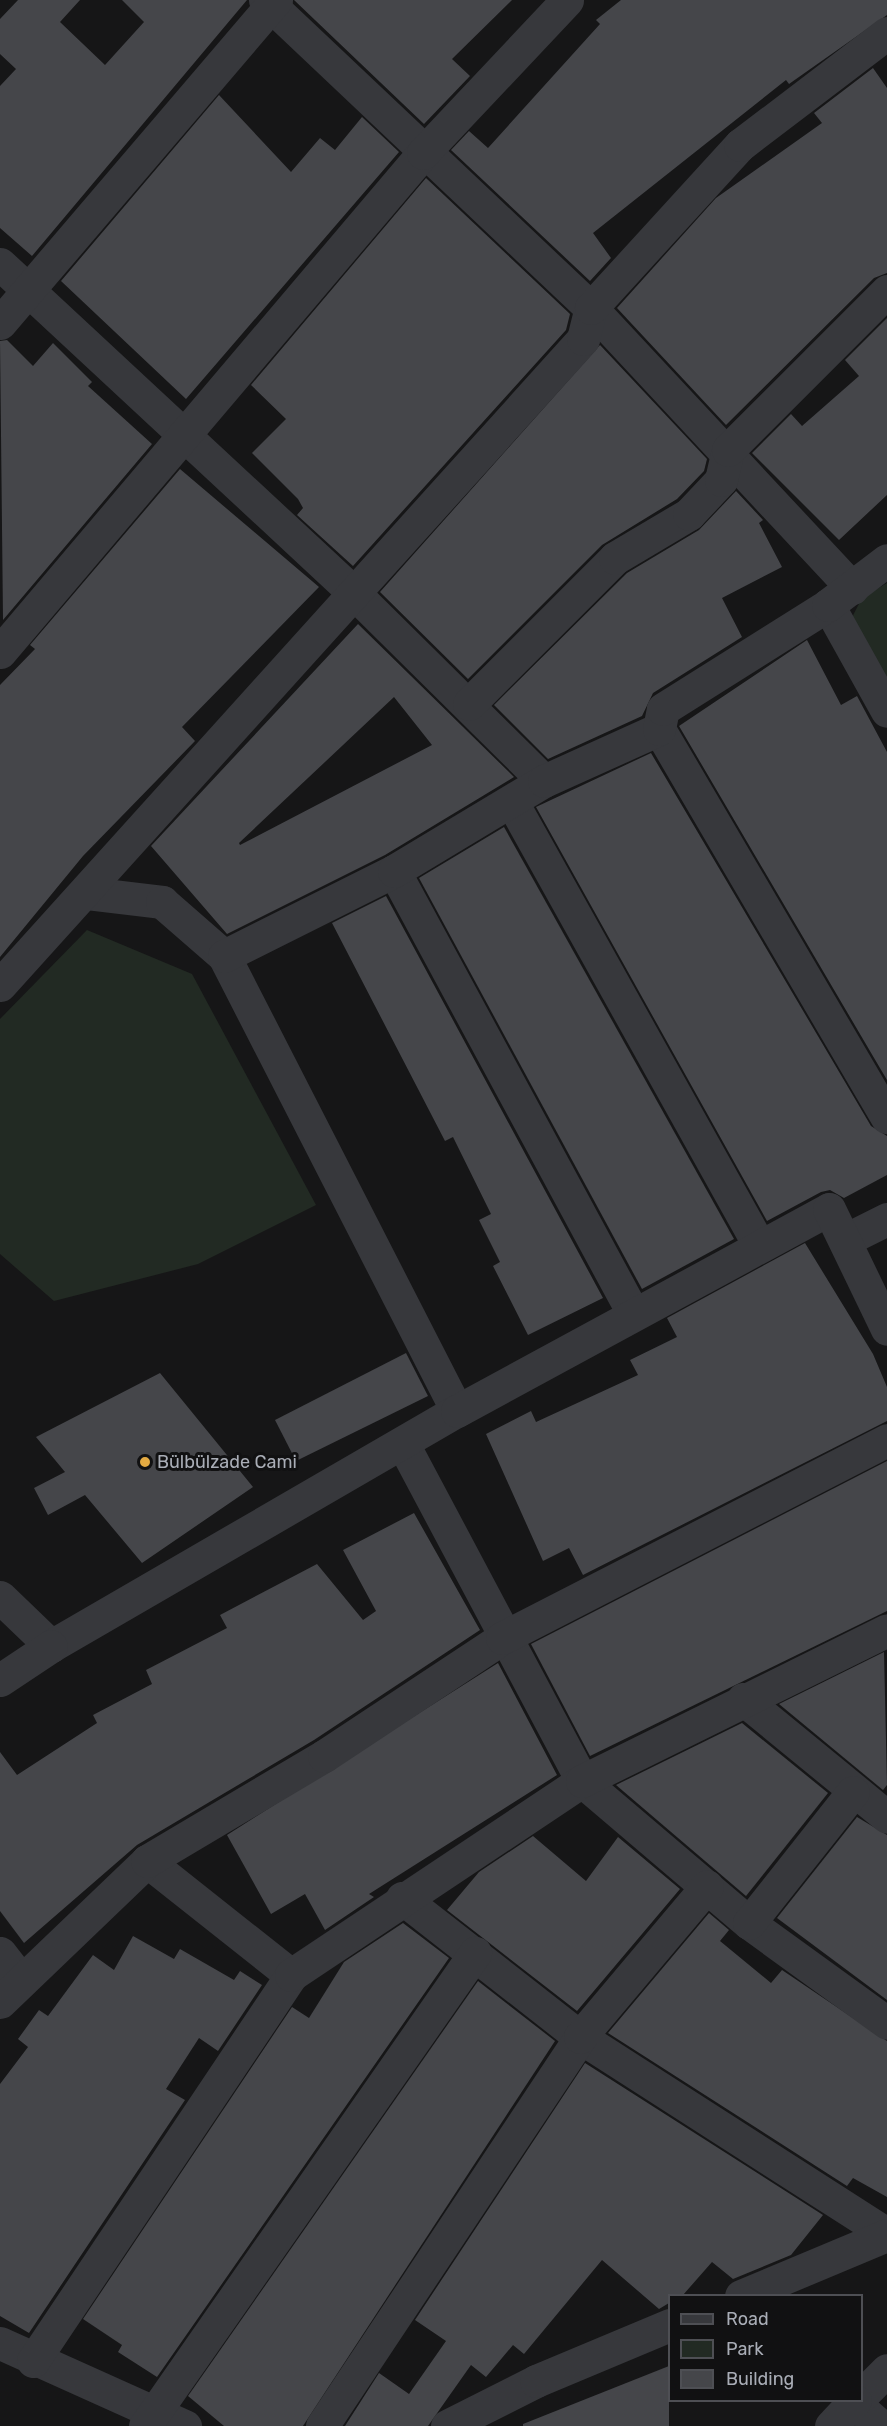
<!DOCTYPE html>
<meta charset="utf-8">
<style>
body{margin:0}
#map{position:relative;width:887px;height:2426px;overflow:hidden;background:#161617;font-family:Rubik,sans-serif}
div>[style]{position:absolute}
.green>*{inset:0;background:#222a23}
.building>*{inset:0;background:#45464a}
.minor>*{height:33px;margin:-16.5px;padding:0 16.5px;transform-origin:16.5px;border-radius:16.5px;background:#37383c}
.tertiary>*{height:33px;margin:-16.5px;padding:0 16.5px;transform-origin:16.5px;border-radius:16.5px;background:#37383c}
.dots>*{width:16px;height:16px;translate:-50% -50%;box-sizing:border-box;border:3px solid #111112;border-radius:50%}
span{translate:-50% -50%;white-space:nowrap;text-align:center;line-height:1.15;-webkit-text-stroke:6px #111112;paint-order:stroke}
.poi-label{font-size:18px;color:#a9adb6}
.left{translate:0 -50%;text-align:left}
.legend{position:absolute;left:668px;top:2294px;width:195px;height:108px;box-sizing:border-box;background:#111112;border:2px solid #4e4f54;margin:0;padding:8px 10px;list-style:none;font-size:18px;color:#a9adb6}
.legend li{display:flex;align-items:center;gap:12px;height:30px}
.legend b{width:30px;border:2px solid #4e4f54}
</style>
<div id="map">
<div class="green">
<div style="clip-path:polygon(887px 583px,887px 687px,849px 623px,862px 598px)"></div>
<div style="clip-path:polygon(87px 930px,192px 974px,316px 1205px,198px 1264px,54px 1301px,0 1254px,0 1019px)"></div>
</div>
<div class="building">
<div style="clip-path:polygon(18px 0,80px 0,60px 22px,105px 65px,144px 22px,122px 0,247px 0,32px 256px,0 228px,0 86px,16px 69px,0 54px,0 19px)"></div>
<div style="clip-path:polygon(294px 0,512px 0,452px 59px,470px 76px,424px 124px)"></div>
<div style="clip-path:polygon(621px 0,887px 0,887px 15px,789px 84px,786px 80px,593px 233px,611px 258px,590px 281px,451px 150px,469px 131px,488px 148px,600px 24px,596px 20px)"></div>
<div style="clip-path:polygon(873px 68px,887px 88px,887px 273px,874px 278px,726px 425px,617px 308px,716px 198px,822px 123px,814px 113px)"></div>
<div style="clip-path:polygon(219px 95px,291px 172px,320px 138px,335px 150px,362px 117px,399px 152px,186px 399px,61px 281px)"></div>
<div style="clip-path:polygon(426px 178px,570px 314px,566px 330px,353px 566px,297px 515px,303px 508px,298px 499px,252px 453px,286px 419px,251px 385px)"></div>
<div style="clip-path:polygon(887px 318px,887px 495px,839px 540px,752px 453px,791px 414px,802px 426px,859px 376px,845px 360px)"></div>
<div style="clip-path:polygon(7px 340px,33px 366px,53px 343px,92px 382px,88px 386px,152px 444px,3px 620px,0 341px)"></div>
<div style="clip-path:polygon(600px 345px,707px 459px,704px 471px,677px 499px,602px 545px,468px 679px,380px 592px)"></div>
<div style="clip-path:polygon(180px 469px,319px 587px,182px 727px,195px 741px,83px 856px,0 957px,0 685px,35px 649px,30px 645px)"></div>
<div style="clip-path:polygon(736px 491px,763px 520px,759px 523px,782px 567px,722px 598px,742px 637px,653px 693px,642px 716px,548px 759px,494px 705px,627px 573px,699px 530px)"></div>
<div style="clip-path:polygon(evenodd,358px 624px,514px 777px,385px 855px,227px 934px,151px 846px,358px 624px,394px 697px,432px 745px,240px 845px,239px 843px,394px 697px)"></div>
<div style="clip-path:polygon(807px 640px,841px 705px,857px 696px,887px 752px,887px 1080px,679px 726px)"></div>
<div style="clip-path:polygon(651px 753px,871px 1126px,887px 1136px,887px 1175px,844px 1198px,830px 1190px,821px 1192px,767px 1221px,536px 807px)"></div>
<div style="clip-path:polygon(504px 827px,734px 1239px,642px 1289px,419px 878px)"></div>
<div style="clip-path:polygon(386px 896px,603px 1298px,528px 1335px,493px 1266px,500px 1262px,479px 1220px,491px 1214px,453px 1137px,445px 1141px,332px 923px)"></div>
<div style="clip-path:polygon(805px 1243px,873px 1354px,887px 1387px,887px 1421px,583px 1575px,569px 1548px,543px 1561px,486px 1434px,531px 1411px,536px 1422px,638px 1375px,630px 1360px,677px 1337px,667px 1318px)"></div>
<div style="clip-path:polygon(406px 1353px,428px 1396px,296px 1461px,275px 1420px)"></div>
<div style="clip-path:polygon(160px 1373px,253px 1487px,142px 1563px,85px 1495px,48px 1515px,34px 1488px,65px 1472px,36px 1437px)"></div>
<div style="clip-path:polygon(887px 1461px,887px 1611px,590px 1756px,531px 1644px)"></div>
<div style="clip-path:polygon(414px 1513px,480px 1630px,314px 1740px,137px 1845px,24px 1943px,0 1911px,0 1752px,17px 1775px,97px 1723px,93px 1715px,152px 1684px,146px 1670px,227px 1628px,220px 1615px,317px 1564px,363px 1620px,376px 1611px,343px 1550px)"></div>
<div style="clip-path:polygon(884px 1652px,887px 1785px,883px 1790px,779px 1704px)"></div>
<div style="clip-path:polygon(498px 1663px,557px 1775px,369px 1894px,374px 1897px,325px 1930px,305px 1894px,271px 1914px,227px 1835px)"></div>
<div style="clip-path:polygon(742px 1723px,828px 1793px,746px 1896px,616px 1785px)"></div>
<div style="clip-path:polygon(857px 1817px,887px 1835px,887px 2000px,777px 1918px)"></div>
<div style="clip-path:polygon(533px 1836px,586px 1881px,618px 1837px,680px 1889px,577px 2011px,447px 1910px,479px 1872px)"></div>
<div style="clip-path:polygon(709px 1913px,729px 1930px,720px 1941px,771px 1983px,782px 1970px,887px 2041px,887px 2197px,853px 2178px,847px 2186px,608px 2033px)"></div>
<div style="clip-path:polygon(403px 1923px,449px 1958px,157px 2377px,118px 2352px,122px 2345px,83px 2319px,292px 2007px,309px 2018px,344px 1962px)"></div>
<div style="clip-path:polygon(133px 1936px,174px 1959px,180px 1949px,234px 1980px,240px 1971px,262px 1985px,218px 2051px,199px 2038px,166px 2089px,185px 2100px,29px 2333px,0 2316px,0 2084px,28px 2047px,18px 2039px,39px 2010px,48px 2016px,93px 1955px,114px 1970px)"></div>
<div style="clip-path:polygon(478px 1981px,555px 2041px,303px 2426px,224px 2426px,188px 2396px)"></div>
<div style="clip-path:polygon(585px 2063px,823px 2215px,791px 2255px,733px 2279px,712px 2262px,683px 2295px,669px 2295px,669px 2303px,659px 2309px,602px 2260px,524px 2354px,513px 2345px,486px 2377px,471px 2365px,428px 2426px,345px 2426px,379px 2373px,409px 2394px,446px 2341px,415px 2320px)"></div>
<div style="clip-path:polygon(669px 2366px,669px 2426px,523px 2426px,523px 2424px)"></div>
</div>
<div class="minor">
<div style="left:265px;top:0;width:448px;rotate:43.4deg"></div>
<div style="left:591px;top:308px;width:383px;rotate:47deg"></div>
<div style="left:0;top:264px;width:486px;rotate:42.9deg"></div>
<div style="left:356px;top:595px;width:264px;rotate:44.7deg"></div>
<div style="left:0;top:323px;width:425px;rotate:-49.5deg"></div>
<div style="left:828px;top:605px;width:121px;rotate:60.9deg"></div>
<div style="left:0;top:652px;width:654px;rotate:-49.71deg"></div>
<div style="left:423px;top:153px;width:210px;rotate:-46.7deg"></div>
<div style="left:469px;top:704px;width:206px;rotate:-45deg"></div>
<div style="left:615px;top:558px;width:86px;rotate:-30.7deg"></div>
<div style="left:689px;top:514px;width:47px;rotate:-46.7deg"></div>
<div style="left:721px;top:480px;width:31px;rotate:-77deg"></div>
<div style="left:728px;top:450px;width:225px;rotate:-45deg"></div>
<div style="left:659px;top:729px;width:450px;rotate:59.6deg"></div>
<div style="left:513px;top:804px;width:505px;rotate:60.85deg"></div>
<div style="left:394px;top:871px;width:502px;rotate:61.6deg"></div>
<div style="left:87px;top:893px;width:76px;rotate:6.8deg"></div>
<div style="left:162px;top:902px;width:82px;rotate:41.1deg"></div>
<div style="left:224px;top:956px;width:511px;rotate:62.88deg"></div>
<div style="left:224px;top:956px;width:190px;rotate:-26.6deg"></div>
<div style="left:394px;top:871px;width:175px;rotate:-31deg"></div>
<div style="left:544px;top:781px;width:126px;rotate:-24.3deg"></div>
<div style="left:659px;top:729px;width:20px;rotate:-79deg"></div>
<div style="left:663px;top:709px;width:195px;rotate:-32.2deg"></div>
<div style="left:828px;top:605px;width:74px;rotate:-37.3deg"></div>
<div style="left:0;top:985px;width:870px;rotate:-47.93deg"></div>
<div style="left:583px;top:339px;width:32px;rotate:-76deg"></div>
<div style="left:591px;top:308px;width:221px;rotate:-47.6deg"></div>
<div style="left:740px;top:145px;width:185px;rotate:-37.3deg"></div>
<div style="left:845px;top:1240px;width:47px;rotate:-26.6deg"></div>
<div style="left:403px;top:1444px;width:382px;rotate:62deg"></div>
<div style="left:582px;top:1781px;width:219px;rotate:40.4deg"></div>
<div style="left:749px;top:1923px;width:170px;rotate:35.9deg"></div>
<div style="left:0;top:1597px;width:71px;rotate:43.9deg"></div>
<div style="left:51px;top:1646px;width:469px;rotate:-30.1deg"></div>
<div style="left:457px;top:1411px;width:423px;rotate:-28.5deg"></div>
<div style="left:829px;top:1209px;width:133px;rotate:64.2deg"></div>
<div style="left:0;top:1680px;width:61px;rotate:-33.7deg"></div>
<div style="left:743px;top:1699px;width:186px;rotate:39.3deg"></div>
<div style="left:147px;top:1861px;width:184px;rotate:38.4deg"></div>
<div style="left:402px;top:1898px;width:226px;rotate:38deg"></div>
<div style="left:580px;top:2037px;width:365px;rotate:32.7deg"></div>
<div style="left:749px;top:1923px;width:167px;rotate:-51.6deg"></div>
<div style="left:0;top:1953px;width:34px;rotate:52deg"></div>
<div style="left:0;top:2002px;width:204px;rotate:-43.8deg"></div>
<div style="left:147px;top:1861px;width:206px;rotate:-30.7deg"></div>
<div style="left:324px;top:1756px;width:214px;rotate:-33.5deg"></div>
<div style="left:502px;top:1638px;width:433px;rotate:-27.2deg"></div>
<div style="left:741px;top:2296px;width:158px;rotate:-22.7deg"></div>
<div style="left:0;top:2343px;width:203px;rotate:24.2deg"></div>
<div style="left:33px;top:2361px;width:464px;rotate:-56.2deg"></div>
<div style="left:291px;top:1975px;width:350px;rotate:-33.7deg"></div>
<div style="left:582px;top:1781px;width:340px;rotate:-26.3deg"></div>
<div style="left:853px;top:2402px;width:37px;rotate:41deg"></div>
<div style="left:145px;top:2426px;width:577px;rotate:-55.1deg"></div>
<div style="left:322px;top:2426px;width:467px;rotate:-56.4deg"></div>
<div style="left:580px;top:2037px;width:197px;rotate:-49.9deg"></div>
<div style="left:447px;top:2426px;width:100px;rotate:-26.8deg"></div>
<div style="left:536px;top:2381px;width:145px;rotate:-22.7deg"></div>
</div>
<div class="tertiary">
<div style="left:862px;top:2395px;width:35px;rotate:-45deg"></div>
<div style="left:831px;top:2426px;width:35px;rotate:-47deg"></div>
</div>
<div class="dots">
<div style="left:145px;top:1462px;background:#e3aa42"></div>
</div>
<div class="poi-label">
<span class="left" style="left:157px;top:1462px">Bülbülzade Cami</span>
</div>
<ul class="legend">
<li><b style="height:8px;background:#37383c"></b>Road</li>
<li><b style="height:16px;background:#222a23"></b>Park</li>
<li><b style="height:16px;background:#45464a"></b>Building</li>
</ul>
</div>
